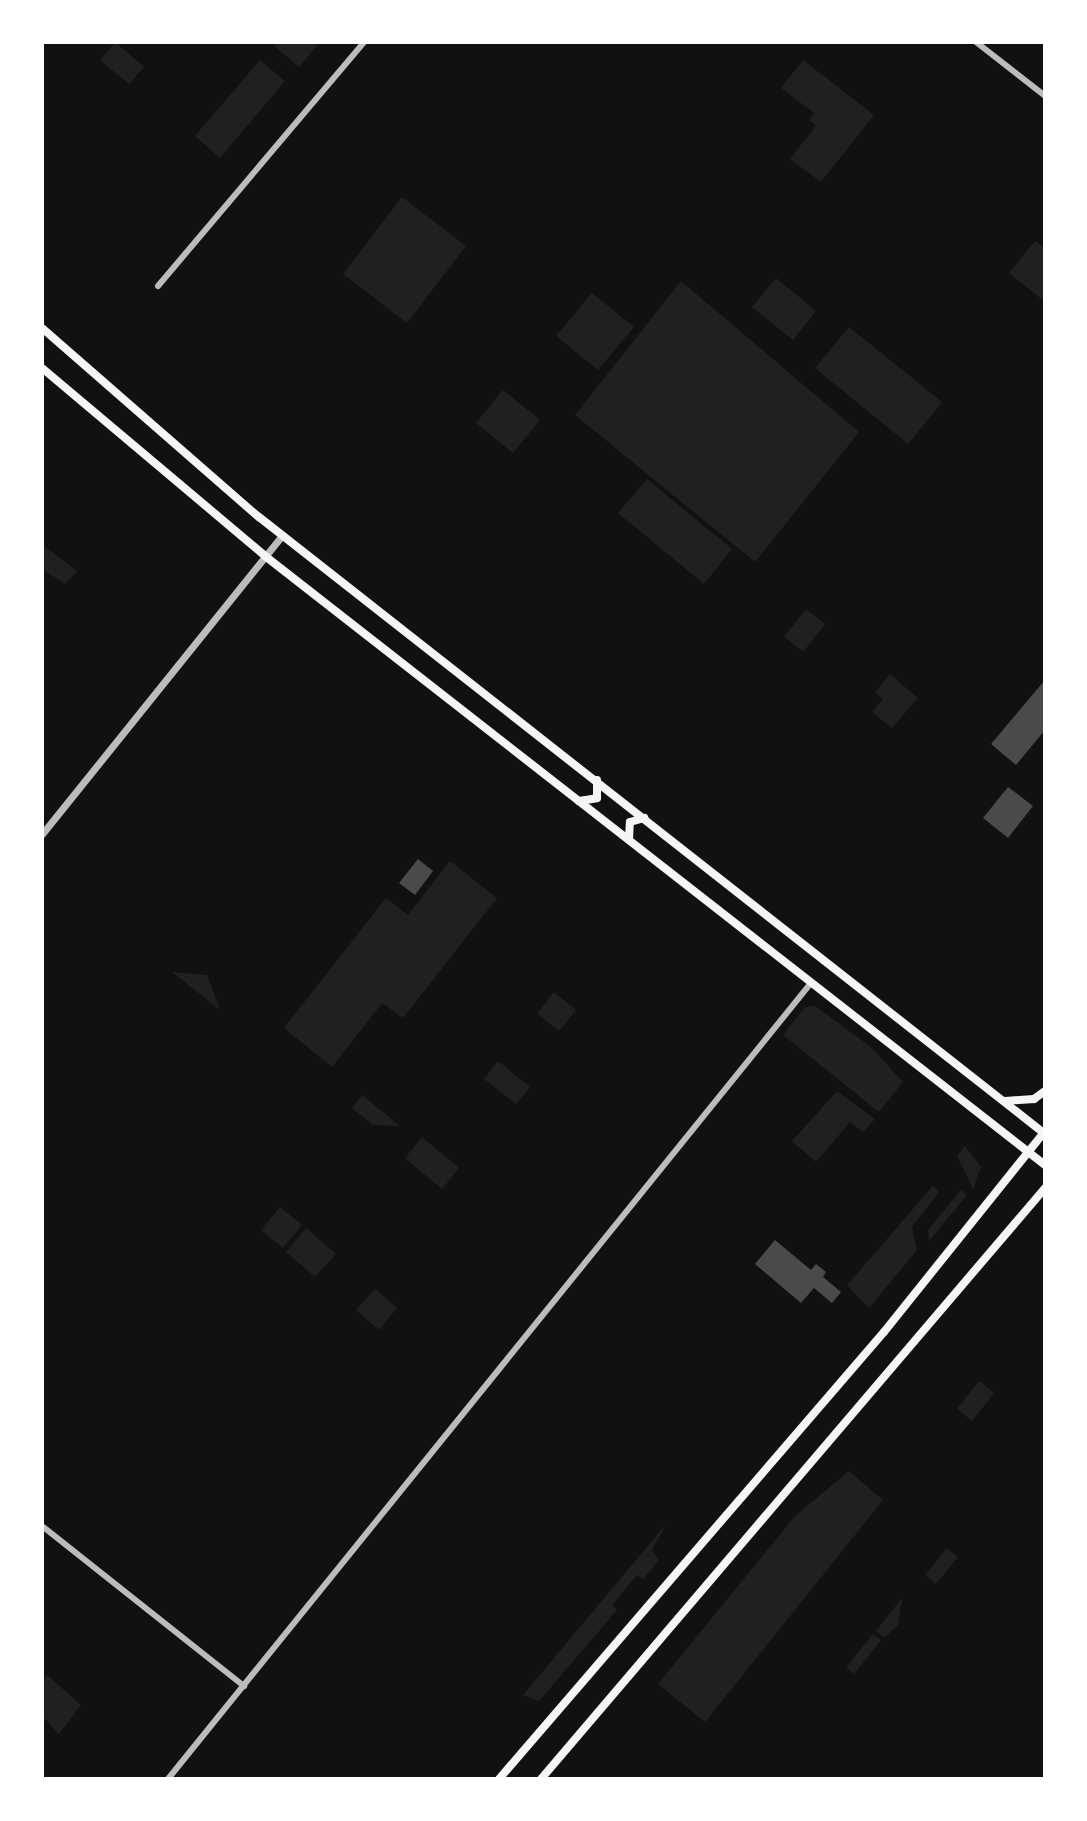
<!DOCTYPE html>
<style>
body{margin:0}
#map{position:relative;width:1087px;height:1821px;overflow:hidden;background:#111;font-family:Overpass,sans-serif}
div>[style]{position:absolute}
.green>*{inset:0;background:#202020}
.building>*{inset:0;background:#4a4a4a}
.minor>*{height:6px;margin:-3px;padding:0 3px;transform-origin:3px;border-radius:3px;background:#bcbcbc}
.tertiary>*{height:7px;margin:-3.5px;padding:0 3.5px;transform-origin:3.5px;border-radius:3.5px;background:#bcbcbc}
.secondary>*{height:8px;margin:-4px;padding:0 4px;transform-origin:4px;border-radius:4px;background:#f5f5f5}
span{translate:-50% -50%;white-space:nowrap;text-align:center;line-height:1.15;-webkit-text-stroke:8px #fff;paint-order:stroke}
.frame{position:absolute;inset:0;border:44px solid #fff;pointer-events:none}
</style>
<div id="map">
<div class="green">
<div style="clip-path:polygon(115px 42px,144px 67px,129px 84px,100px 60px)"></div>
<div style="clip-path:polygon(278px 42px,320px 42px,299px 67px,274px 46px)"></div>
<div style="clip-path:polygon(260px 60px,285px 81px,220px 158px,195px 136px)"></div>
<div style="clip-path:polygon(803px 60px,874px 115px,821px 182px,790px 159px,816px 126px,809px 120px,814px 113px,781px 88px)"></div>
<div style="clip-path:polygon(402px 197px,466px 246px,407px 323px,343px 274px)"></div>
<div style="clip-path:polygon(1035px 241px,1045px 248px,1045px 302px,1009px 273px)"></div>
<div style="clip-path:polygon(776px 278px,816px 311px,793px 340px,752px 307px)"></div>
<div style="clip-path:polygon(681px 281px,859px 432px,755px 562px,575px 415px)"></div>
<div style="clip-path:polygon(592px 293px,634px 327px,598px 370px,556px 336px)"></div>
<div style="clip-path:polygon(849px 327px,942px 402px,908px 444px,815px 368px)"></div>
<div style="clip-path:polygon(503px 390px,540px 420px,513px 453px,476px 423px)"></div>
<div style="clip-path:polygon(647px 479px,732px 549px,704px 584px,618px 513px)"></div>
<div style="clip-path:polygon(42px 544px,77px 571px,65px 584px,42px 569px)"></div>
<div style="clip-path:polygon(806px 609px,825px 624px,803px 652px,784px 637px)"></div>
<div style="clip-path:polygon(890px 674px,918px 698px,892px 728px,872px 712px,883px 699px,875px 692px)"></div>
<div style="clip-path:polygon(450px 861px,497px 898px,403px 1018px,382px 1003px,332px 1067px,284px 1028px,386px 898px,408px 915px)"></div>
<div style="clip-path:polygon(172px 972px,207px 975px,220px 1010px)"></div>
<div style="clip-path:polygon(554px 992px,576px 1010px,559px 1031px,537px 1014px)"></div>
<div style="clip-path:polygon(814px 1005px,872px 1048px,903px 1082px,879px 1112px,783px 1035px,804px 1008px)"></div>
<div style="clip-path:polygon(498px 1061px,530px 1087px,516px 1104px,484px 1079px)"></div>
<div style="clip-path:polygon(837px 1091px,875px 1119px,863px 1132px,850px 1122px,816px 1162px,792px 1141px)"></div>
<div style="clip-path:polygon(362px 1095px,400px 1126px,373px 1125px,352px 1108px)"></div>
<div style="clip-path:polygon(422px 1137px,459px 1168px,442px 1189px,405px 1158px)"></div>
<div style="clip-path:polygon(965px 1146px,981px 1167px,973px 1189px,957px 1156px)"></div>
<div style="clip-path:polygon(933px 1186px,939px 1192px,912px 1227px,917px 1250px,869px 1308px,847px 1285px)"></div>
<div style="clip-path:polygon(961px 1190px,967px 1195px,929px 1241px,928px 1230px)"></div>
<div style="clip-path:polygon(280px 1207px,302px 1225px,283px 1248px,261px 1230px)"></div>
<div style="clip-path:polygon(306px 1228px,336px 1254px,315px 1277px,286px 1252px)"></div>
<div style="clip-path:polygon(375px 1289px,397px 1308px,379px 1330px,356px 1310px)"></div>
<div style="clip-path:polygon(979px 1381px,994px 1393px,972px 1421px,957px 1409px)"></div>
<div style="clip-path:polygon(849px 1471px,883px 1500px,705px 1722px,658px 1684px,795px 1516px)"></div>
<div style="clip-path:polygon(667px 1523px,652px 1550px,659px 1560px,643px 1579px,637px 1575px,612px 1605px,617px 1610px,539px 1701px,523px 1695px)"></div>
<div style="clip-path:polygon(947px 1548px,958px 1557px,936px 1584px,925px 1575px)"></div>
<div style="clip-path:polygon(902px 1598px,898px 1625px,884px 1638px,876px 1631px)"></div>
<div style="clip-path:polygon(873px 1634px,881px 1640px,854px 1674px,846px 1667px)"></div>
<div style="clip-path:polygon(47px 1675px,81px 1705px,59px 1734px,42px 1716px,42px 1682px)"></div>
</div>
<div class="building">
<div style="clip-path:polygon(1045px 680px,1045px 730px,1016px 765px,991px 744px)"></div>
<div style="clip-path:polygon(1008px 787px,1033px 806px,1008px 838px,983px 818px)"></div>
<div style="clip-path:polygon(418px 859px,433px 871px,415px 895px,399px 883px)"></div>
<div style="clip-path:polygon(775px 1240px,811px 1270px,816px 1264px,826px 1272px,823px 1277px,841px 1292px,832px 1303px,814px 1288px,801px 1303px,755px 1264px)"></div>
</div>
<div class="minor">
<div style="left:976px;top:42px;width:88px;rotate:38deg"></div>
<div style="left:158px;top:286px;width:319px;rotate:-49.8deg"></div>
<div style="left:42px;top:1526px;width:258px;rotate:38.4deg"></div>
<div style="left:168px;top:1779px;width:1023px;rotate:-51.07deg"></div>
</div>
<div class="tertiary">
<div style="left:42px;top:834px;width:383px;rotate:-51.2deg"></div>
</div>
<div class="secondary">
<div style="left:42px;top:328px;width:288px;rotate:41.1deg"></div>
<div style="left:259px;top:517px;width:999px;rotate:38.13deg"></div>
<div style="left:42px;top:368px;width:292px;rotate:40.1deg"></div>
<div style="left:265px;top:556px;width:990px;rotate:37.98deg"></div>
<div style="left:579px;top:801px;width:18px;rotate:-9deg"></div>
<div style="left:597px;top:798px;width:18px;rotate:-90deg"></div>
<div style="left:629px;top:839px;width:17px;rotate:-87deg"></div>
<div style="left:630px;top:822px;width:15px;rotate:-16deg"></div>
<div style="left:1005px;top:1101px;width:29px;rotate:-4deg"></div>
<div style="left:1034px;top:1099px;width:14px;rotate:-36deg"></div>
<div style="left:499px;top:1779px;width:590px;rotate:-49.26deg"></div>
<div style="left:884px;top:1332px;width:258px;rotate:-51.3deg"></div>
<div style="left:541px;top:1779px;width:777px;rotate:-49.54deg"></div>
</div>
<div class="frame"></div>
</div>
